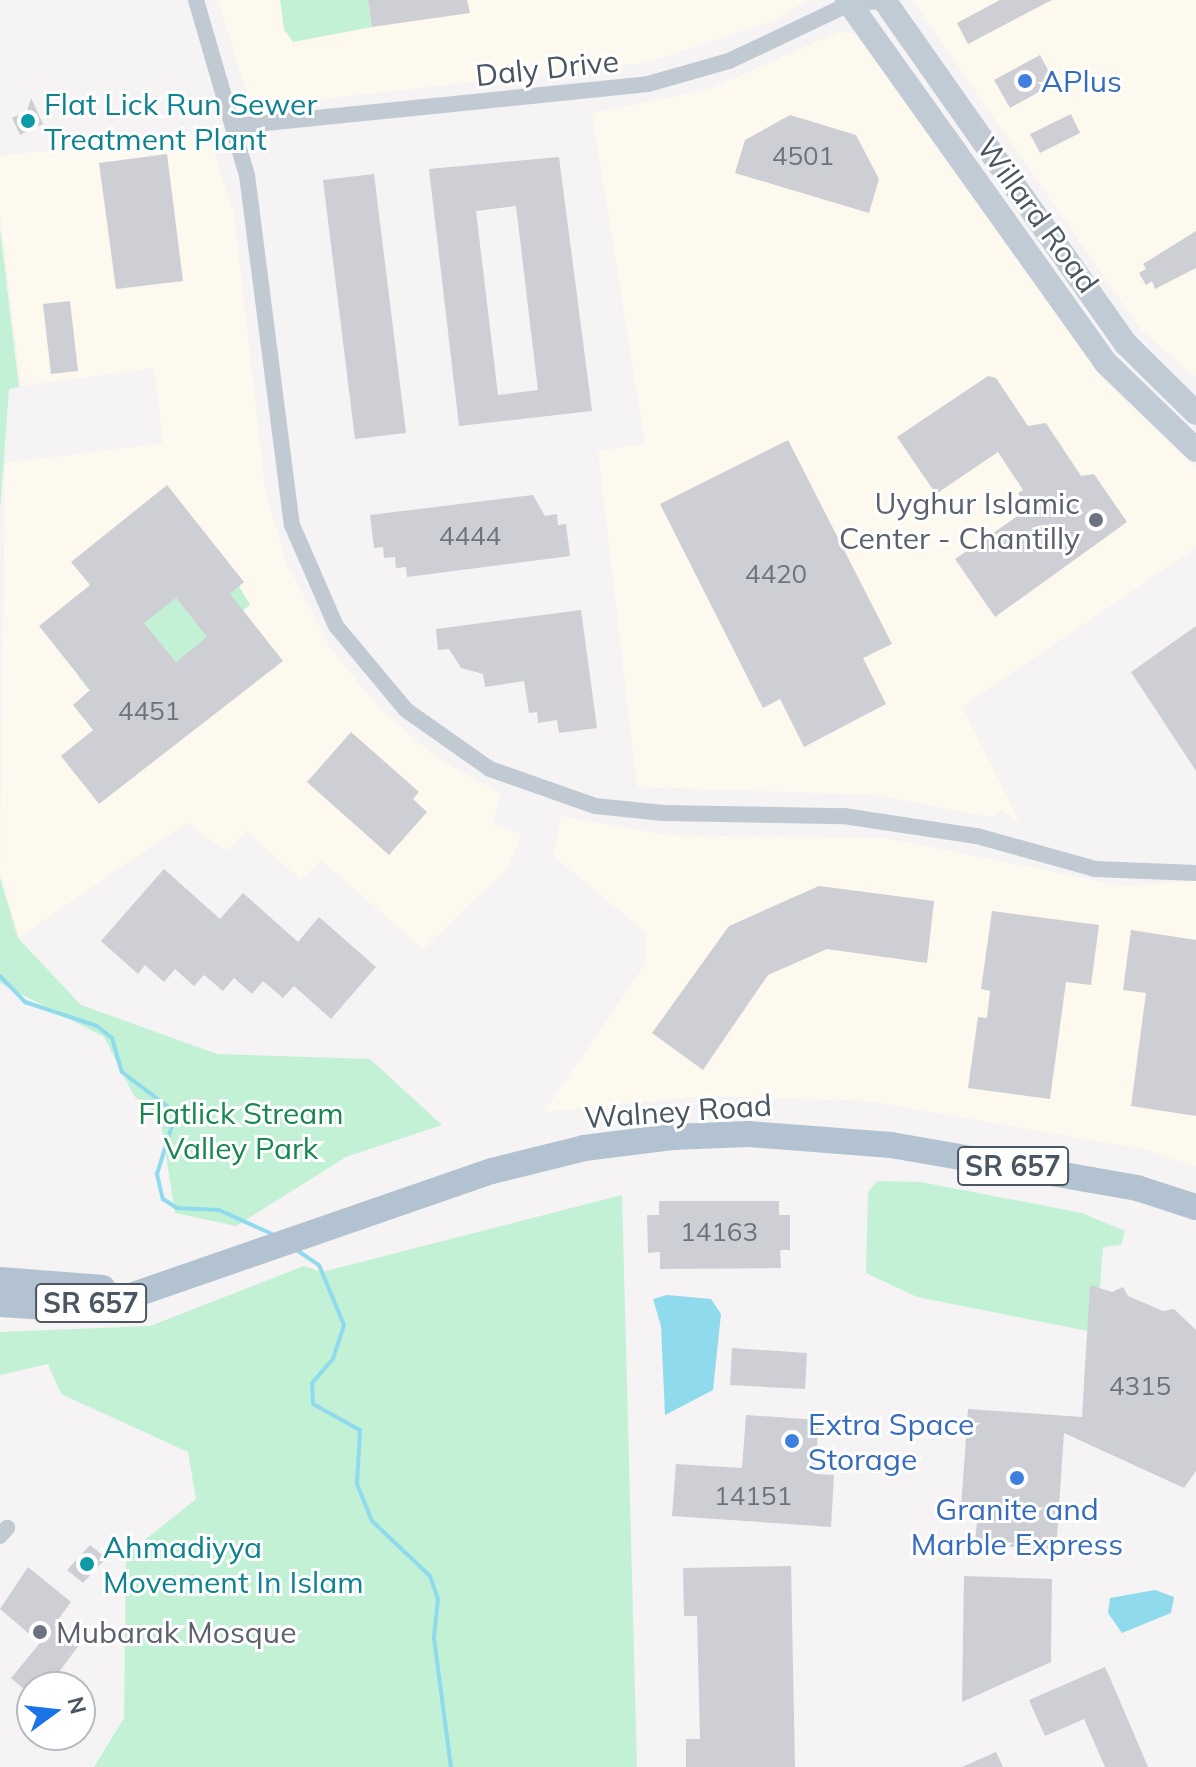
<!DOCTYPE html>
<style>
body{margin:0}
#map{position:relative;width:1196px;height:1767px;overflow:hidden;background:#f5f3f3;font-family:Mulish,sans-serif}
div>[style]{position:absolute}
.commercial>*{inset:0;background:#fdf9ef}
.green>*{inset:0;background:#c3f1d5}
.water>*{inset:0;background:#90daee}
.stream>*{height:4px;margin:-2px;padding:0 2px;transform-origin:2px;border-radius:2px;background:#90daee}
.building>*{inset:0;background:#cdcfd5}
.minor>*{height:16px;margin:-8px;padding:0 8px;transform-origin:8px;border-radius:8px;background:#c1cad2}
.secondary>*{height:24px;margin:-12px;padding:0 12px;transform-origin:12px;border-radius:12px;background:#c1cbd6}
.primary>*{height:26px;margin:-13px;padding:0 13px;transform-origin:13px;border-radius:13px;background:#b3c2d1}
.dots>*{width:22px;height:22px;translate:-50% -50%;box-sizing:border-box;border:4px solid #fff;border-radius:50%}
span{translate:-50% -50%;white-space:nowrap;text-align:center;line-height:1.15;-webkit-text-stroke:6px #fff;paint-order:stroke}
.number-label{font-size:26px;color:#6b747e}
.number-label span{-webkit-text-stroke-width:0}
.shield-label span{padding:2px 6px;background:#fff;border:2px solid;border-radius:6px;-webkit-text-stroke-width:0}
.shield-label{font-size:28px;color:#4a5661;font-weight:700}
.street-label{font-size:30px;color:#4a5661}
.shop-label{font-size:30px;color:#366cbe}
.left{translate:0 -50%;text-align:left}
.culture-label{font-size:30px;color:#0d838f}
.worship-label{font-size:30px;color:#5b616d}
.right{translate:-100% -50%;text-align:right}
.park-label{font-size:30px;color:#17864f}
.north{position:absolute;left:16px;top:1671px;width:80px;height:80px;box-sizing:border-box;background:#fff;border:2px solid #b7bbc0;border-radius:50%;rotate:75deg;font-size:22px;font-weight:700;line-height:32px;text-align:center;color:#4a5661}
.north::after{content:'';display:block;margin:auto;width:28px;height:36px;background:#1a73e8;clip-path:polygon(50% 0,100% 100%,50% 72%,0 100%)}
</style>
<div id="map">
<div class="commercial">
<div style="clip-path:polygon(218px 0,809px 0,775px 20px,646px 63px,259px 106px,247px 94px)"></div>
<div style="clip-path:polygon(912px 0,1196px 0,1196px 377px,1141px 330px)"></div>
<div style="clip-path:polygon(839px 32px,856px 34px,1101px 377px,1196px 468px,1196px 548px,962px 707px,1021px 825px,1001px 809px,995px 818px,876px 795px,637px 787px,598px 451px,645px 444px,592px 113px,709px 89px)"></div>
<div style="clip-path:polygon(208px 133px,234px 213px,265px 489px,285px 560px,331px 649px,381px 710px,437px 758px,500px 793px,493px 824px,522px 834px,508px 868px,423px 949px,321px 860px,301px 880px,246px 831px,227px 851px,187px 823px,19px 937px,0 871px,5px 463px,163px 443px,154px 368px,21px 386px,0 213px,0 156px)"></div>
<div style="clip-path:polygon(560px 816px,667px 835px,887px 838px,1122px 886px,1196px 881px,1196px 1167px,1148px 1150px,867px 1101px,707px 1096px,544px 1112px,645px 964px,647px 933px,554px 857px)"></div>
</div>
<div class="green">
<div style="clip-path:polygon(280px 0,368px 0,372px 27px,293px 42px,284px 29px)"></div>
<div style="clip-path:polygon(0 229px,19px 387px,9px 389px,0 512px)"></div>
<div style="clip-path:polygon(156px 573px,195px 622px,239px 586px,250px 605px,176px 662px,156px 638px,89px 690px,78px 676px,162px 608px)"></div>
<div style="clip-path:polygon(0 878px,18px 938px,81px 1005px,217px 1054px,370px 1059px,442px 1125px,346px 1157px,236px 1226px,175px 1213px,160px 1117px,134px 1096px,104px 1037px,0 983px)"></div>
<div style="clip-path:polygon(877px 1181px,921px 1182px,1082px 1213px,1125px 1231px,1121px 1245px,1103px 1247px,1100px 1288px,1090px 1286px,1088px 1331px,917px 1297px,866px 1273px,868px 1192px)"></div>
<div style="clip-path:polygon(622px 1195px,637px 1767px,94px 1767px,124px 1718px,126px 1555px,196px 1499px,188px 1452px,61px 1394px,48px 1364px,0 1375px,0 1332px,150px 1326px,304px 1266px,322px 1272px)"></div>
</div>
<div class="water">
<div style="clip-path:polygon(667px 1295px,711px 1299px,721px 1314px,713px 1390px,665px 1415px,661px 1326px,653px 1299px)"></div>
<div style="clip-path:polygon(1155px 1590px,1174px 1597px,1171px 1613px,1122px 1633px,1108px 1613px,1110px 1598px)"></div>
</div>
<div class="stream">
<div style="left:0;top:976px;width:36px;rotate:46deg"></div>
<div style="left:25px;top:1002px;width:76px;rotate:18.4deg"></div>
<div style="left:97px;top:1026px;width:19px;rotate:39deg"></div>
<div style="left:112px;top:1038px;width:35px;rotate:74deg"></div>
<div style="left:122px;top:1072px;width:68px;rotate:37.2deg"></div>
<div style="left:176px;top:1113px;width:64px;rotate:107.3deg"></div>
<div style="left:157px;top:1174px;width:26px;rotate:77deg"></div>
<div style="left:163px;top:1199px;width:17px;rotate:33deg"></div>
<div style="left:177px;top:1208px;width:42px;rotate:2.7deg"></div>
<div style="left:219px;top:1210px;width:60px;rotate:24.4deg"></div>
<div style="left:295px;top:1249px;width:29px;rotate:34deg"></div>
<div style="left:319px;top:1265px;width:65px;rotate:67.4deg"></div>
<div style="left:344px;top:1325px;width:36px;rotate:108deg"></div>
<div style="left:333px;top:1359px;width:32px;rotate:131deg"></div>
<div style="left:312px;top:1383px;width:21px;rotate:87deg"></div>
<div style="left:313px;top:1404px;width:54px;rotate:29deg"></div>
<div style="left:360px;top:1430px;width:54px;rotate:93.2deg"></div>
<div style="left:357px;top:1484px;width:40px;rotate:68deg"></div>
<div style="left:372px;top:1521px;width:80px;rotate:43.5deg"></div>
<div style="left:430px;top:1576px;width:24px;rotate:71deg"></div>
<div style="left:438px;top:1599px;width:39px;rotate:96deg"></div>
<div style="left:434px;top:1638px;width:130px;rotate:82.5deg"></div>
</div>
<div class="building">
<div style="clip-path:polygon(368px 0,467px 0,470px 13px,372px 27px)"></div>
<div style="clip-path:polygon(1000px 0,1052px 0,968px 44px,957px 23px)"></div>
<div style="clip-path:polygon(1040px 55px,1055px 83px,1010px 108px,994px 80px)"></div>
<div style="clip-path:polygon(31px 98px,43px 124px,20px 135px,12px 118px,27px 111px)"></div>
<div style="clip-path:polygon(1071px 114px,1080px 133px,1040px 153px,1030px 134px)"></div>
<div style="clip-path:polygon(790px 115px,856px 135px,879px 179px,869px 213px,735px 173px,745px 140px)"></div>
<div style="clip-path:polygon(167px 154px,183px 281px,116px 289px,99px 163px)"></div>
<div style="clip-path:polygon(evenodd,559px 157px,592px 411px,459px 426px,429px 169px,559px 157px,516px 206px,538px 390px,498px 395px,476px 211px,516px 206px)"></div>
<div style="clip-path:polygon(374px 174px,406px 433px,355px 439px,323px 180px)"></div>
<div style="clip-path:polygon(1196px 231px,1196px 268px,1155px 289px,1152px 281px,1146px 285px,1139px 273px,1146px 269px,1143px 264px)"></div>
<div style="clip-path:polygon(70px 301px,78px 371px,51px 374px,43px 304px)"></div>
<div style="clip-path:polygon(988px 376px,996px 378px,1028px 426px,1046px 423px,1081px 476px,1094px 474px,1127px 522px,995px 617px,955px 559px,1028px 509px,1018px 493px,1023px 490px,998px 452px,936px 494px,897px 437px)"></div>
<div style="clip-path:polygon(788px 440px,892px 644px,863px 658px,886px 704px,804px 747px,780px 699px,763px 708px,660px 504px)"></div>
<div style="clip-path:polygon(evenodd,167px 485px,244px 582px,230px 594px,283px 661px,99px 804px,61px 756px,93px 730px,73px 705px,90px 690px,39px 626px,90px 585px,71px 562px,167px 485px,176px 598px,207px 637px,176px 662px,144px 623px,176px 598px)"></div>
<div style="clip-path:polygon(533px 495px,545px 516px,557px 514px,558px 525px,566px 524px,570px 556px,407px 577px,406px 567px,396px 568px,395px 557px,384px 558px,383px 547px,374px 548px,370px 515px)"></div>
<div style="clip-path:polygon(581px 610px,597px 728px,559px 733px,557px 720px,538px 723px,537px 712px,529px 713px,524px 681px,485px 687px,483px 674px,461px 668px,449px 649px,438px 650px,436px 629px)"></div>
<div style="clip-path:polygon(1196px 626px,1196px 771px,1131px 672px)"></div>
<div style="clip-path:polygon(351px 732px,419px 792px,413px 799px,427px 812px,389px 855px,307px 782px)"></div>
<div style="clip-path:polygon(164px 869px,220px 919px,243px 893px,298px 942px,319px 917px,376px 967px,331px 1019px,294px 986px,283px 998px,263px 981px,252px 994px,234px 978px,223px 991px,204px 975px,194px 986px,175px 969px,164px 982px,145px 965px,138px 974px,101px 941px)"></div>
<div style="clip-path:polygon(819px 886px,934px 901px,927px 963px,827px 949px,768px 975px,703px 1070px,652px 1033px,729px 926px)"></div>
<div style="clip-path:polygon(992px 911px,1099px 925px,1091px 985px,1066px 982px,1050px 1099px,968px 1088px,978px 1017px,987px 1018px,990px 991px,981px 989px)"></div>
<div style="clip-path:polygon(1131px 930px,1196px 940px,1196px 1116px,1131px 1106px,1146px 993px,1123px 990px)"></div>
<div style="clip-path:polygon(659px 1201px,779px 1201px,779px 1215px,790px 1215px,790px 1250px,780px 1250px,781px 1268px,660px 1269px,660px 1252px,648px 1253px,647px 1215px,659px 1215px)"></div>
<div style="clip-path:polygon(1090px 1285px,1112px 1292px,1123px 1287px,1128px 1296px,1163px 1311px,1174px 1309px,1196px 1330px,1196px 1471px,1184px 1488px,1064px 1433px,1056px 1550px,975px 1544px,978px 1509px,961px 1508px,968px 1409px,1082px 1417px)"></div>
<div style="clip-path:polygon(732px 1348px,807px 1353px,805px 1389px,730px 1385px)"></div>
<div style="clip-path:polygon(746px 1415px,819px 1420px,815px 1474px,834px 1475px,831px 1527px,672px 1516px,676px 1464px,742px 1468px)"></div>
<div style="clip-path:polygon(90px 1545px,106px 1558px,83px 1583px,67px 1570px)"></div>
<div style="clip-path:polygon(791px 1566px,795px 1767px,686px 1767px,686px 1739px,700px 1739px,697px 1616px,684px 1616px,683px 1568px)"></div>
<div style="clip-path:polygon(28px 1567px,71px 1602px,54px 1625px,79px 1645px,48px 1687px,32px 1687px,32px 1696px,11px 1678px,40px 1643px,0 1609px)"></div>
<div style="clip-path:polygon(964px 1576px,1052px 1579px,1051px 1649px,1051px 1662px,962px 1702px)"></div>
<div style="clip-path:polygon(1105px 1667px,1110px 1678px,1148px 1767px,1105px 1767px,1084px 1719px,1045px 1736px,1029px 1700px)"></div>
<div style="clip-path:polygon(996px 1752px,1003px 1767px,962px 1767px)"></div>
</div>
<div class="minor">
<div style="left:196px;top:0;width:182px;rotate:73.8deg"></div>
<div style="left:247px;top:175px;width:353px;rotate:82.7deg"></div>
<div style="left:292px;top:525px;width:110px;rotate:66.5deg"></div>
<div style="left:336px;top:626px;width:109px;rotate:50.2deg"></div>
<div style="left:406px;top:710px;width:103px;rotate:35.1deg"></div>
<div style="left:490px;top:769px;width:111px;rotate:19.4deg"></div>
<div style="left:595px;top:806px;width:69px;rotate:5.8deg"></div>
<div style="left:664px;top:813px;width:180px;rotate:1deg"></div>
<div style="left:844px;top:816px;width:134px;rotate:8.6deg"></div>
<div style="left:977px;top:836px;width:123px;rotate:15.6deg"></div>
<div style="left:1095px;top:869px;width:101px;rotate:2.3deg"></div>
<div style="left:236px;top:126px;width:414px;rotate:-5.8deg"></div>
<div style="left:648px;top:84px;width:84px;rotate:-15.9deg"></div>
<div style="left:729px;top:61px;width:133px;rotate:-25.4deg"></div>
<div style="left:849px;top:4px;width:41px;rotate:-5.6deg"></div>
<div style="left:0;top:1536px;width:11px;rotate:-49deg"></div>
</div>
<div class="secondary">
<div style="left:847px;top:0;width:446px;rotate:54.5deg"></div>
<div style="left:1106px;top:363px;width:125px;rotate:44deg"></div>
<div style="left:884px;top:0;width:421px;rotate:54.9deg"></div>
<div style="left:1126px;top:344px;width:98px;rotate:44.6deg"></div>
</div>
<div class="primary">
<div style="left:0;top:1280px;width:103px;rotate:4.4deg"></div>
<div style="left:0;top:1304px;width:47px;rotate:3.7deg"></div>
<div style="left:47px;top:1307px;width:72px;rotate:-5.6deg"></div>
<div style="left:119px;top:1300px;width:395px;rotate:-19.1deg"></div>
<div style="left:492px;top:1171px;width:95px;rotate:-14deg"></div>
<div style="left:584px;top:1148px;width:89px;rotate:-7.1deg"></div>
<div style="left:672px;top:1137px;width:76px;rotate:-2.3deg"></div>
<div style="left:748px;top:1134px;width:143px;rotate:4.4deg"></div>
<div style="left:891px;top:1145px;width:250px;rotate:9.9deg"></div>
<div style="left:1137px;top:1188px;width:62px;rotate:17.9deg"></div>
</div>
<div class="dots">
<div style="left:1025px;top:81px;background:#3f7fe0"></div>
<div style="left:28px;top:121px;background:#0f9aa8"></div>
<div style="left:1096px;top:520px;background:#6b7280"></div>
<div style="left:792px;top:1441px;background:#3f7fe0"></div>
<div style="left:1017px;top:1478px;background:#3f7fe0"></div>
<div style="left:87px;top:1564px;background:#0f9aa8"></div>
<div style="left:40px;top:1632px;background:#6b7280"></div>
</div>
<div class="number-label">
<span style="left:803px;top:156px">4501</span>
<span style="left:470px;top:536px">4444</span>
<span style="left:776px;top:574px">4420</span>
<span style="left:149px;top:711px">4451</span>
<span style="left:719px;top:1232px">14163</span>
<span style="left:1140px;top:1386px">4315</span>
<span style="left:753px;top:1496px">14151</span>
</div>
<div class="shield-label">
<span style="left:1013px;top:1166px">SR 657</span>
<span style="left:91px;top:1303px">SR 657</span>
</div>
<div class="street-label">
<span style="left:547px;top:68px;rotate:-6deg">Daly Drive</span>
<span style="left:1038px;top:215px;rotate:54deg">Willard Road</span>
<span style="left:678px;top:1111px;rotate:-4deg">Walney Road</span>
</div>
<div class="shop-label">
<span class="left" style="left:1041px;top:81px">APlus</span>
<span class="left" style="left:808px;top:1441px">Extra Space<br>Storage</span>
<span style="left:1017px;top:1526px">Granite and<br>Marble Express</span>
</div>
<div class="culture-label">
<span class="left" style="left:44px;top:121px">Flat Lick Run Sewer<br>Treatment Plant</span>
<span class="left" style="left:103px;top:1564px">Ahmadiyya<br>Movement In Islam</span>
</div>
<div class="worship-label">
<span class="right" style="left:1080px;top:520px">Uyghur Islamic<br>Center - Chantilly</span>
<span class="left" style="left:56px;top:1632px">Mubarak Mosque</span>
</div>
<div class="park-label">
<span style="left:241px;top:1130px">Flatlick Stream<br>Valley Park</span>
</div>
<div class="north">N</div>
</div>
